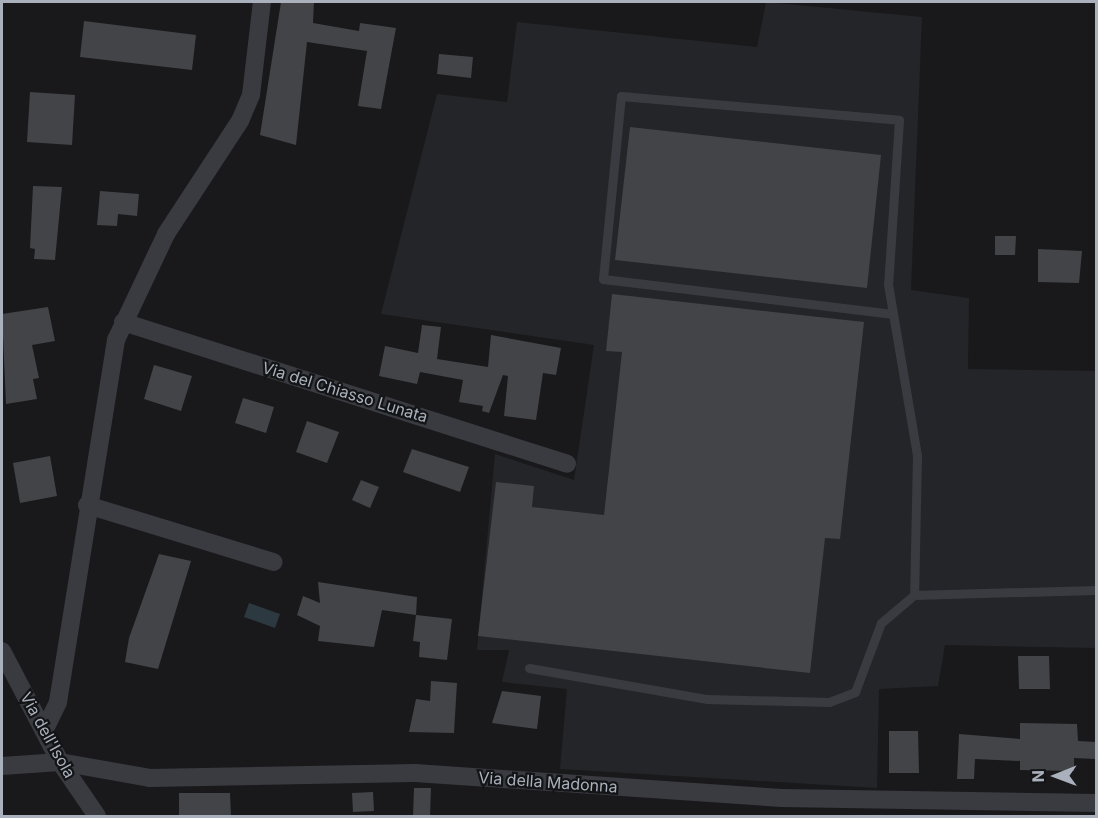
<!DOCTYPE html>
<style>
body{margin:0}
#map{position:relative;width:1098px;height:818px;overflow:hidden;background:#19191b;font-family:Inter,sans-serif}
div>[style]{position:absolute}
.built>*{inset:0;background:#242528}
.water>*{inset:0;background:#2d3941}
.building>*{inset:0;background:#424448}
.lane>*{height:9px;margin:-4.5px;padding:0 4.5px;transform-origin:4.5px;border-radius:4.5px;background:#393b41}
.street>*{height:18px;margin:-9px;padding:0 9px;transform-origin:9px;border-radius:9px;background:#393b41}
span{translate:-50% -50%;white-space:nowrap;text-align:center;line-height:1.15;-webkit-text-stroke:4.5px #131416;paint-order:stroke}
.street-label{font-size:16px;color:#aab0bc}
.frame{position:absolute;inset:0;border:3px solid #aab0bc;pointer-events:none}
.north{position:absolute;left:1026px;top:746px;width:60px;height:60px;-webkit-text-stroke:4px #131416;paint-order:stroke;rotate:269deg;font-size:16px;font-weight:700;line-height:24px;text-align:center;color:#aab0bc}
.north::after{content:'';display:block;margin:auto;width:21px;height:27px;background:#aab0bc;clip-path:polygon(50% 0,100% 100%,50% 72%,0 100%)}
</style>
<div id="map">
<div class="built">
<div style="clip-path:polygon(766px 2px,922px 17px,911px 290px,969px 298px,968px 369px,1096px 371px,1096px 648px,945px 645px,938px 686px,879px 689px,877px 788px,560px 769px,567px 689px,502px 682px,509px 650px,477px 650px,495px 454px,574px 480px,594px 345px,381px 314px,437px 94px,507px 102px,517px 22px,757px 47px)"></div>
</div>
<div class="water">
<div style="clip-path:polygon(249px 603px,280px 614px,275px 628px,244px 617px)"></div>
</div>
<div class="building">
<div style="clip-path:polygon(281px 2px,314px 2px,313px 23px,359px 31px,360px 23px,396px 28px,381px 109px,358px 106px,367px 51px,307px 42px,296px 145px,260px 135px)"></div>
<div style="clip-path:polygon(84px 21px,196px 35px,192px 70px,80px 57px)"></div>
<div style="clip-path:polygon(439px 54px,473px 57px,471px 78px,437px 74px)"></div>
<div style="clip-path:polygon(30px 92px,75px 95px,72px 145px,27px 142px)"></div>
<div style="clip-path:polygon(630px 127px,881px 155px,867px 288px,615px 260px)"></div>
<div style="clip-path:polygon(33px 186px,62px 187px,55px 260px,34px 259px,35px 249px,30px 248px)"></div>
<div style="clip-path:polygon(100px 191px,139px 194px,137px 216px,118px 214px,117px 226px,97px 225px)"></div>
<div style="clip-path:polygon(995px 236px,1016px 236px,1015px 255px,995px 255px)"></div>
<div style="clip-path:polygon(1038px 249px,1082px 251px,1079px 283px,1038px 282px)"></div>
<div style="clip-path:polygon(612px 294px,864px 322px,840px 539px,825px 538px,810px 673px,478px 636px,496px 482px,534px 486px,532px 507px,604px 515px,622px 352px,606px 351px)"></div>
<div style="clip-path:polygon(48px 307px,55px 341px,32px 345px,39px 378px,33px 379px,37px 399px,6px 404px,2px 314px)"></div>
<div style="clip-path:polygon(422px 325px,441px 327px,437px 359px,488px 367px,491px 335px,561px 348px,556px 375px,543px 373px,536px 420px,504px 416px,508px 376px,503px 375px,489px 413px,482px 411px,483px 406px,459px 402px,463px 380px,420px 372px,417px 384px,379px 376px,385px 346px,418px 353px)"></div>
<div style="clip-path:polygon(154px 365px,192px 376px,181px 411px,144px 399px)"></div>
<div style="clip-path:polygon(243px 398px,274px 407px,266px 433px,235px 423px)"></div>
<div style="clip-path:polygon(307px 421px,339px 432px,327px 463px,296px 452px)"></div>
<div style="clip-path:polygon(412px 449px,469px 467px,460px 492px,403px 472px)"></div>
<div style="clip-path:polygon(50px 456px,57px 496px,20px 503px,13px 463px)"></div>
<div style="clip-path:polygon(361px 480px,379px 487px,370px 508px,352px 500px)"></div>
<div style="clip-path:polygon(159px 554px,191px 561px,158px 669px,125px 662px,129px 638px)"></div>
<div style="clip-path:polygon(318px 582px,417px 597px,416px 615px,382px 610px,374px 647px,318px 641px,320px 626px,297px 615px,303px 596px,320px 603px)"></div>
<div style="clip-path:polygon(416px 615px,452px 619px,447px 660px,419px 657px,420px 642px,413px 641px)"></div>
<div style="clip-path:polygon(1018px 656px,1049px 656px,1050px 689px,1019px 689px)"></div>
<div style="clip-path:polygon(431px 681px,457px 683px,454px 733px,409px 732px,416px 699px,430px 701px)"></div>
<div style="clip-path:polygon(502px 691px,541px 696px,537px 729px,492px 723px)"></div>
<div style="clip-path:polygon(1020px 723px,1077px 724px,1078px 741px,1096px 742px,1096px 759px,1074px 758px,1074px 771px,1020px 770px,1020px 761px,975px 759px,974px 779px,957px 779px,959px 734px,1020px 739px)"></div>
<div style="clip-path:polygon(889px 731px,918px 731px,919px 773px,889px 773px)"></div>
<div style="clip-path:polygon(414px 788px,431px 788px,430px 816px,413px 816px)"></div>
<div style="clip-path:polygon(373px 792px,374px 811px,353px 812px,352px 793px)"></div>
<div style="clip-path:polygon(179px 793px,230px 793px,231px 816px,179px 816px)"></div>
</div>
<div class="lane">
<div style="left:893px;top:314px;width:292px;rotate:-173.1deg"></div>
<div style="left:603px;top:279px;width:184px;rotate:-84.4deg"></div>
<div style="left:621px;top:96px;width:279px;rotate:4.9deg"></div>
<div style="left:899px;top:120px;width:164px;rotate:93.8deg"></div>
<div style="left:888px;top:284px;width:174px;rotate:80.4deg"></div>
<div style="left:917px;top:456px;width:139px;rotate:91.2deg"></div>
<div style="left:529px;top:668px;width:181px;rotate:9.9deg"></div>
<div style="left:707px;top:699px;width:122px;rotate:1.4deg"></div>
<div style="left:829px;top:702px;width:28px;rotate:-21deg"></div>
<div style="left:855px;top:692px;width:74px;rotate:-69.4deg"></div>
<div style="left:881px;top:623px;width:43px;rotate:-40.3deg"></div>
<div style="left:914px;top:595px;width:182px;rotate:-1.6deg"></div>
</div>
<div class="street">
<div style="left:123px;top:322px;width:466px;rotate:17.7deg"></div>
<div style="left:87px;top:505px;width:195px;rotate:17deg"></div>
<div style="left:2px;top:651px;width:125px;rotate:62.4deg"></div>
<div style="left:60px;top:762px;width:65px;rotate:55.6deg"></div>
<div style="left:44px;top:731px;width:32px;rotate:-64deg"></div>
<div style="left:58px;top:702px;width:367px;rotate:-80.9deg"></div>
<div style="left:116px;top:340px;width:117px;rotate:-64.7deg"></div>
<div style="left:166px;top:234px;width:135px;rotate:-56.8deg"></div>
<div style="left:240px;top:121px;width:28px;rotate:-67deg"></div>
<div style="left:251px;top:95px;width:94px;rotate:-83.3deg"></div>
<div style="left:2px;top:766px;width:58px;rotate:-3.9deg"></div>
<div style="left:60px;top:762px;width:91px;rotate:10.1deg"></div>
<div style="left:150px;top:778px;width:265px;rotate:-1.1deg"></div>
<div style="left:415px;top:773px;width:368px;rotate:3.9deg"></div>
<div style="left:782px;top:798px;width:314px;rotate:0.9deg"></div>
</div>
<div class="street-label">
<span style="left:345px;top:392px;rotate:17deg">Via del Chiasso Lunata</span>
<span style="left:48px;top:735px;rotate:61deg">Via dell'Isola</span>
<span style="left:548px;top:782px;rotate:4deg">Via della Madonna</span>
</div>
<div class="frame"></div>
<div class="north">N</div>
</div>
